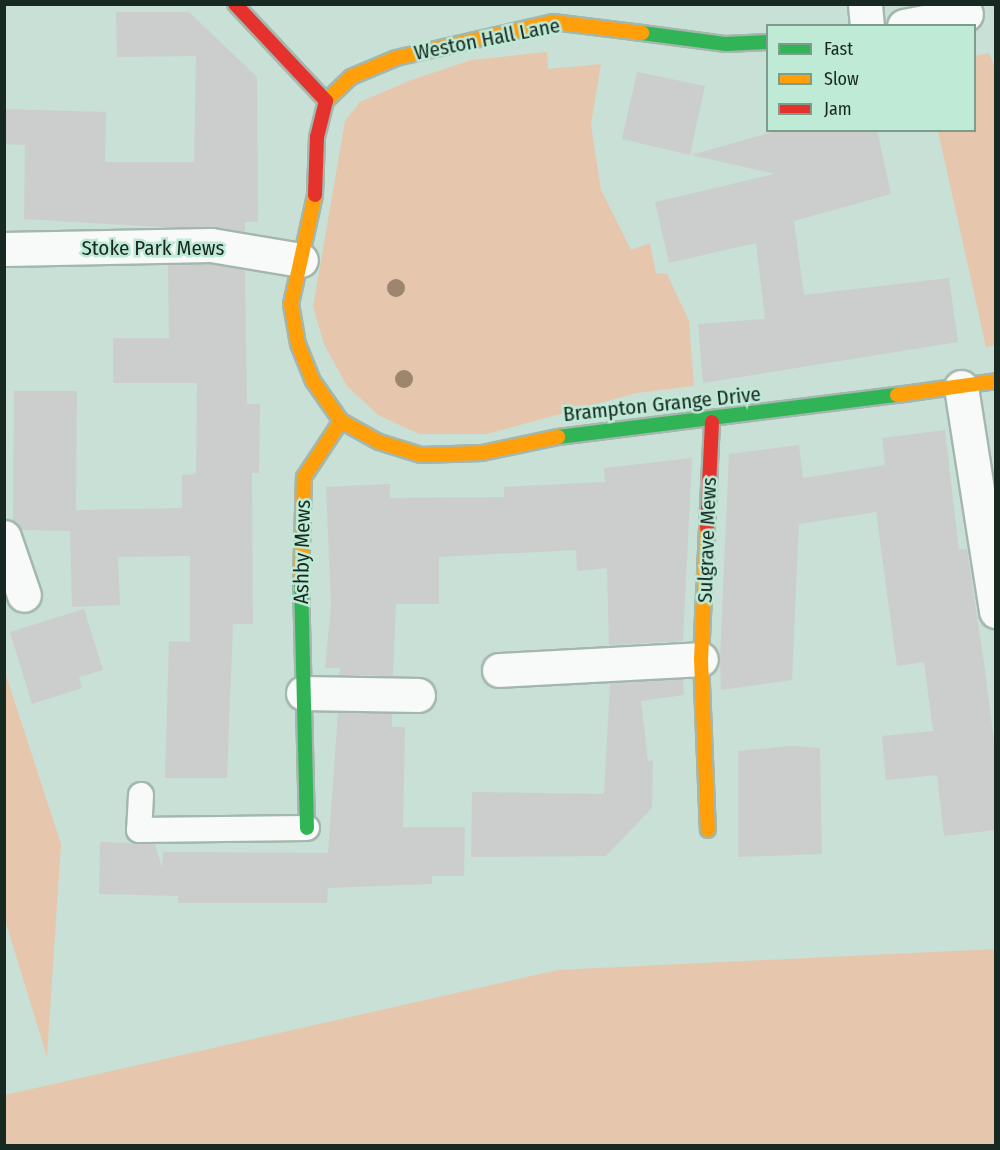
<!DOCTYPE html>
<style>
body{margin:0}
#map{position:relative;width:1000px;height:1150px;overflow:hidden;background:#c8e0d5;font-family:"Fira Sans Condensed",sans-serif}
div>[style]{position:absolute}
.green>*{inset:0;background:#e6c7ae}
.building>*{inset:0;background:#cbcecd}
.roads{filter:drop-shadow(2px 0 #a4b7ae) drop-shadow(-2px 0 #a4b7ae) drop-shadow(0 2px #a4b7ae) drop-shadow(0 -2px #a4b7ae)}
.lane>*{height:24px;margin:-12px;padding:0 12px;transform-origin:12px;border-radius:12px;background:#f7faf9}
.street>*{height:33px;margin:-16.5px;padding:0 16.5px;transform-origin:16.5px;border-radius:16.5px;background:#f7faf9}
.fast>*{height:14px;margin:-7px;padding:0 7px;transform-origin:7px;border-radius:7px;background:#30b455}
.slow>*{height:14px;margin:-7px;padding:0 7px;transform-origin:7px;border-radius:7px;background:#ff9f0a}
.jam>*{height:14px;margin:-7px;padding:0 7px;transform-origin:7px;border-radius:7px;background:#e5322d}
.trees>*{width:18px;height:18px;margin:-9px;border-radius:50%;background:#9d856e}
span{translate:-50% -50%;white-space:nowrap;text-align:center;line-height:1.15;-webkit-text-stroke:5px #beead6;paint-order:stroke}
.street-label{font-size:21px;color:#182922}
.frame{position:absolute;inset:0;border:6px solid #182922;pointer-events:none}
.legend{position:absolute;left:766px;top:24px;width:210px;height:108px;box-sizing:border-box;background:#beead6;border:2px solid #7c9d8e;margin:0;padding:8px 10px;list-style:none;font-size:18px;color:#182922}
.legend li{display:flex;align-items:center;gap:12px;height:30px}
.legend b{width:30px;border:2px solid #7c9d8e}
</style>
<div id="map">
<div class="green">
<div style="clip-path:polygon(547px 52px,548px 69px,601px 64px,591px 125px,601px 190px,631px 250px,650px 243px,656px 273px,667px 274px,689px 321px,694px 386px,637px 393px,487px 434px,419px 434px,378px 415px,347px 386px,324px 344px,313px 307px,345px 121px,360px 102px,411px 80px,471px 60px)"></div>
<div style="clip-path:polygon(989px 53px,996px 70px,996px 345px,986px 347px,938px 131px,974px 130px,975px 56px)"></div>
<div style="clip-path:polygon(4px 669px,61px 844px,47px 1057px,5px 920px)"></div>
<div style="clip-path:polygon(995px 949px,995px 1145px,5px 1145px,5px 1095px,558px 970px)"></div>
</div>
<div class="building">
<div style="clip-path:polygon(116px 12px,189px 12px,257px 77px,258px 222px,245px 222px,245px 232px,24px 219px,25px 145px,4px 144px,4px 109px,106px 112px,105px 162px,194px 162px,196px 56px,117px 57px)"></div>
<div style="clip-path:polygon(637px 72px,705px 86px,690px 155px,622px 139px)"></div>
<div style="clip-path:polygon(780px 130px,877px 130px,891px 194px,794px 221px,804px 295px,949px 278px,958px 342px,703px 383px,698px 324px,765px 319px,756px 243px,669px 263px,655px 202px,775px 174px,691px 155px)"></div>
<div style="clip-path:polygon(210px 264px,245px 270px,247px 404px,260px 404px,259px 473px,252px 473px,253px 624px,233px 624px,227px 778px,165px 778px,169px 641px,190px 642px,190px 556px,118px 557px,120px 605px,72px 607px,70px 531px,21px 530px,13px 521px,14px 391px,77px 391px,76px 510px,182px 508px,182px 475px,196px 474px,197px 383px,113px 383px,113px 338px,169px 338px,168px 265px)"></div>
<div style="clip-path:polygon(945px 430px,959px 550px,967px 549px,984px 663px,996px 757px,996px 830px,944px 836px,937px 775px,886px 780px,882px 736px,933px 731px,924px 662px,897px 666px,876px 512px,799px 524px,792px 680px,721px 690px,720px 659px,729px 454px,799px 445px,803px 478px,885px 465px,882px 438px)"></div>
<div style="clip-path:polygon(692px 458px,683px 641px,609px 645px,607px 568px,577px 571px,576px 550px,439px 557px,439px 604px,396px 604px,393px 676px,339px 675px,340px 668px,325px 668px,331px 606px,326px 487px,390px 484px,390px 498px,504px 497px,504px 487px,605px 482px,604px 468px)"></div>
<div style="clip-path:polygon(84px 609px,103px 670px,79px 677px,82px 688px,32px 704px,10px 632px)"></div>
<div style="clip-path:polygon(683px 679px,684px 695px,641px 701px,648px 761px,653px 760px,652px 808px,606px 856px,471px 857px,472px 792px,604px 794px,610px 683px)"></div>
<div style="clip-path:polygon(338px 712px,392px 713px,392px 727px,405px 727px,403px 827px,465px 827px,464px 876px,432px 876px,432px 884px,328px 888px,327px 903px,178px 903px,178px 896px,99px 894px,100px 842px,155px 844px,162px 868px,163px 852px,328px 853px)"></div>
<div style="clip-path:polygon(791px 746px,820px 748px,822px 854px,738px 857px,738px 751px)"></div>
</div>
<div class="roads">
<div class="lane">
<div style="left:141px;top:795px;width:35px;rotate:93deg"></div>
<div style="left:139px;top:830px;width:168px;rotate:-0.7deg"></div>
</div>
<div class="street">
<div style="left:865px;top:4px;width:22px;rotate:85deg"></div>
<div style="left:904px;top:26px;width:63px;rotate:-11deg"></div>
<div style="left:4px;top:249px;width:207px;rotate:-1.1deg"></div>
<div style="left:211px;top:245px;width:91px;rotate:9.5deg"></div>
<div style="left:961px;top:387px;width:227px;rotate:81.1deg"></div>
<div style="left:4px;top:537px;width:61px;rotate:71deg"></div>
<div style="left:499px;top:670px;width:202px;rotate:-3.1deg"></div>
<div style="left:303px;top:693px;width:115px;rotate:1deg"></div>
</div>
<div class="fast">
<div style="left:642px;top:33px;width:85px;rotate:7.5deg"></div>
<div style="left:726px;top:44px;width:42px;rotate:-2.7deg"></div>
<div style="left:558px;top:437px;width:342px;rotate:-7.1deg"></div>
<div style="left:301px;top:582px;width:246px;rotate:88.6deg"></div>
</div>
<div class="slow">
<div style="left:326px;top:101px;width:35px;rotate:-44deg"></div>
<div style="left:351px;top:77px;width:49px;rotate:-22.9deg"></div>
<div style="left:396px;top:58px;width:161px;rotate:-12.9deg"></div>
<div style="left:553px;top:22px;width:90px;rotate:7deg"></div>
<div style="left:315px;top:195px;width:112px;rotate:102.4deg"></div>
<div style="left:291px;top:304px;width:41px;rotate:80.1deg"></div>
<div style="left:298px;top:344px;width:40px;rotate:68deg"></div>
<div style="left:313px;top:381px;width:49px;rotate:55deg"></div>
<div style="left:341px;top:421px;width:43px;rotate:28.9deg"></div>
<div style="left:379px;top:442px;width:44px;rotate:17.2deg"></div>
<div style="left:421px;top:455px;width:61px;rotate:-1.9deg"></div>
<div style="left:482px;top:453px;width:78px;rotate:-11.9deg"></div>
<div style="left:897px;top:395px;width:100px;rotate:-8deg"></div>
<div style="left:707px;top:528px;width:131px;rotate:92.6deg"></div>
<div style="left:701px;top:659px;width:171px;rotate:87.7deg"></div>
<div style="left:301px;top:582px;width:105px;rotate:-88.4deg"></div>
<div style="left:304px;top:477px;width:67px;rotate:-56.5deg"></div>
</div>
<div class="jam">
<div style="left:235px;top:4px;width:133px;rotate:46.8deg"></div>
<div style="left:326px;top:101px;width:37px;rotate:104deg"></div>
<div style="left:317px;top:137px;width:58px;rotate:92deg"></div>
<div style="left:707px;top:528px;width:106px;rotate:-87.3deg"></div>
</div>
</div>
<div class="trees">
<div style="left:396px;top:288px"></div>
<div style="left:404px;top:379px"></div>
</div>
<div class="street-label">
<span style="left:487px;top:39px;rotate:-11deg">Weston Hall Lane</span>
<span style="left:153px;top:248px">Stoke Park Mews</span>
<span style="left:662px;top:404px;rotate:-6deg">Brampton Grange Drive</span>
<span style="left:707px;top:540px;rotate:-88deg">Sulgrave Mews</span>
<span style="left:302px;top:552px;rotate:-89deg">Ashby Mews</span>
</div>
<div class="frame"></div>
<ul class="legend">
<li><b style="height:8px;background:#30b455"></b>Fast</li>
<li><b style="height:8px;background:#ff9f0a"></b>Slow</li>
<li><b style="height:8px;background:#e5322d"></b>Jam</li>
</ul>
</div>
